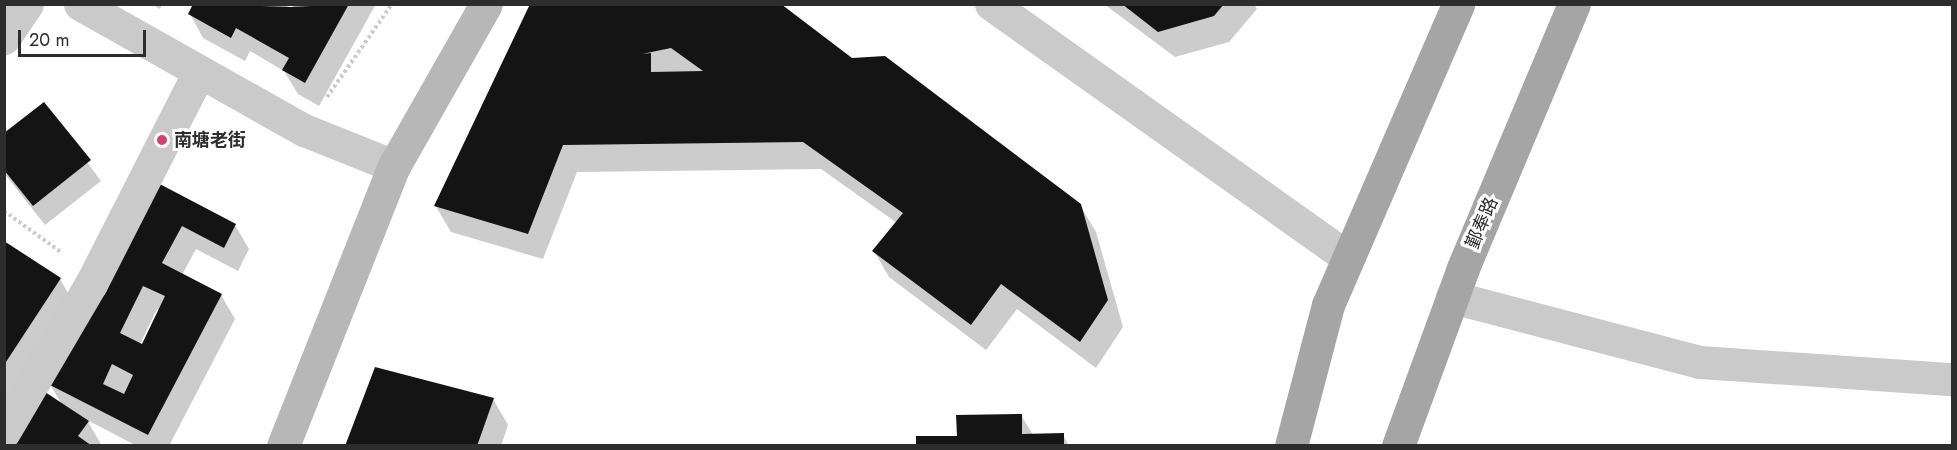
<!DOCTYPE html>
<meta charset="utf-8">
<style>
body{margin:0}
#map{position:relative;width:1957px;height:450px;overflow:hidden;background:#fff;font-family:Jost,"Noto Sans SC",sans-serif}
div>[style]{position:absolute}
.shadow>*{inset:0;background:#0003}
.building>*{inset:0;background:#141414}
.path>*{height:4px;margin-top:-2px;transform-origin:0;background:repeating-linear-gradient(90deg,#cacaca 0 3px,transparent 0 6px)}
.street>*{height:33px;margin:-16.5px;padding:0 16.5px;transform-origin:16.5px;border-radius:16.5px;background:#cacaca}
.secondary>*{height:33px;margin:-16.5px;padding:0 16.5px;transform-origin:16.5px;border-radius:16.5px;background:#b7b7b7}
.primary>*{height:33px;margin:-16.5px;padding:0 16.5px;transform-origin:16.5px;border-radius:16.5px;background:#a5a5a5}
.dots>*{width:16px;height:16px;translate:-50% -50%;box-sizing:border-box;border:3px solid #fff;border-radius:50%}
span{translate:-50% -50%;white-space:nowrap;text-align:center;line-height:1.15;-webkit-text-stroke:6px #fff;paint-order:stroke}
.poi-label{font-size:18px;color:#2d2d2d;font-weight:700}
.left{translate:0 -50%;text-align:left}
.street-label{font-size:18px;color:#2d2d2d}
.frame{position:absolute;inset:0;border:6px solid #2d2d2d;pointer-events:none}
.scale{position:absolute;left:18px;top:30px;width:128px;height:27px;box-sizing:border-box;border:3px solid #2d2d2d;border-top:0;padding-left:8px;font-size:18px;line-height:21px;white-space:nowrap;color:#2d2d2d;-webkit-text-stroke:4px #fff;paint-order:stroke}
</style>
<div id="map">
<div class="shadow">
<div style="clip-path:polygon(151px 4px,162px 4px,160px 9px)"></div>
<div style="clip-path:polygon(195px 4px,284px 4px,291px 9px,294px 4px,376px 4px,319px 106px,298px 94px,284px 71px,250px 51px,245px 61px,203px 38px,190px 14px)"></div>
<div style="clip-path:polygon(532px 4px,851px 59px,1080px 205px,1096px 232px,1123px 327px,1096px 368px,1017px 309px,986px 350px,889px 277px,874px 251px,897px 223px,821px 169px,577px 172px,543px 259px,451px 232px,435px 205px)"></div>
<div style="clip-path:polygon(1104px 4px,1254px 4px,1257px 9px,1229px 42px,1175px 57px)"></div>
<div style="clip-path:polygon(44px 104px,101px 181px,45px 225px,4px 173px,4px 135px)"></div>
<div style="clip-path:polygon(evenodd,155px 183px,235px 225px,249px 249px,238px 271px,196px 249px,182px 275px,221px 295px,235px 319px,169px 446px,137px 446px,87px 420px,102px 446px,11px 446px,62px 405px,50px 384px,155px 183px,157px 309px,160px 311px,143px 346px,140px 344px,157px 309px)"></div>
<div style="clip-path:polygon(4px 243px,60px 279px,75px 305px,4px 414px)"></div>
<div style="clip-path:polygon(493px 399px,508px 425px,501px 446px,347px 446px)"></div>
<div style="clip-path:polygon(1021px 415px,1033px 435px,1063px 435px,1069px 446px,918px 446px,958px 437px)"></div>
</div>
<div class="building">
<div style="clip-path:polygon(193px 4px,291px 7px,349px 4px,305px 83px,282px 70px,289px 58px,236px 28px,231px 38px,188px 14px)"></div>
<div style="clip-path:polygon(evenodd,530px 4px,781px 4px,852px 58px,885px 56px,1081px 204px,1108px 300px,1080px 342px,1001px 284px,971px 325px,872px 251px,903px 213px,803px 142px,563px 145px,528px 234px,434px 206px,530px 4px,671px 48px,703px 71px,651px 72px,651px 53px,642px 54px,671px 48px)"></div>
<div style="clip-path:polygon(1122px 4px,1224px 4px,1214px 16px,1158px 32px)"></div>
<div style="clip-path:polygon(44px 102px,91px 160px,33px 206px,4px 170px,4px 133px)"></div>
<div style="clip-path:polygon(evenodd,154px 181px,236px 224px,224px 248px,182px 226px,162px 263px,222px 294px,148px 435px,48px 384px,154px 181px,143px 286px,165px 296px,142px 344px,120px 333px,143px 286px,154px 181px,112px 364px,133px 375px,124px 394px,103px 384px,112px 364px)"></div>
<div style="clip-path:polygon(4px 241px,61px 278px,4px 365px)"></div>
<div style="clip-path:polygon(375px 367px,494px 398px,477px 446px,345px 446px)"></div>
<div style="clip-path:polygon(45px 392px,89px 421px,78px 436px,92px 446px,9px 446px)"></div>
<div style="clip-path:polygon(1022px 414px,1022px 434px,1064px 433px,1064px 446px,916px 446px,916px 436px,957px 436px,956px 415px)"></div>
</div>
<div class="path">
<div style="left:327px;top:97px;width:113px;rotate:-55deg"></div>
<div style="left:4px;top:211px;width:72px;rotate:35.9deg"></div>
</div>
<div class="street">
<div style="left:80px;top:4px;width:257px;rotate:29.4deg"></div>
<div style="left:304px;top:130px;width:97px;rotate:21.8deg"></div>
<div style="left:991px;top:4px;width:438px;rotate:35.4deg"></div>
<div style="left:4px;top:38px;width:41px;rotate:-55.9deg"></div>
<div style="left:1452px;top:297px;width:256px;rotate:14.7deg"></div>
<div style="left:1700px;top:362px;width:253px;rotate:3.9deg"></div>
<div style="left:4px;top:432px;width:172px;rotate:-59.6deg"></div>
<div style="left:91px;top:284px;width:236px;rotate:-63deg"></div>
</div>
<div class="secondary">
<div style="left:283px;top:446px;width:301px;rotate:-68.4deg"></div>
<div style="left:394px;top:166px;width:186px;rotate:-60.4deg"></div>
</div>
<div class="primary">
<div style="left:1291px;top:446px;width:146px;rotate:-75.3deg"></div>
<div style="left:1328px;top:305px;width:328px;rotate:-66.6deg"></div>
<div style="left:1398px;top:446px;width:189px;rotate:-69.9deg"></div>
<div style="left:1463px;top:268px;width:286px;rotate:-67.2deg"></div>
</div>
<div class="dots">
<div style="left:162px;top:140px;background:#d3406b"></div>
</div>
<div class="poi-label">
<span class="left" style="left:174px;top:140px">南塘老街</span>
</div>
<div class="street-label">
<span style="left:1482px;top:223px;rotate:-67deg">鄞奉路</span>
</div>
<div class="frame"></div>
<div class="scale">20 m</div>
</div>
